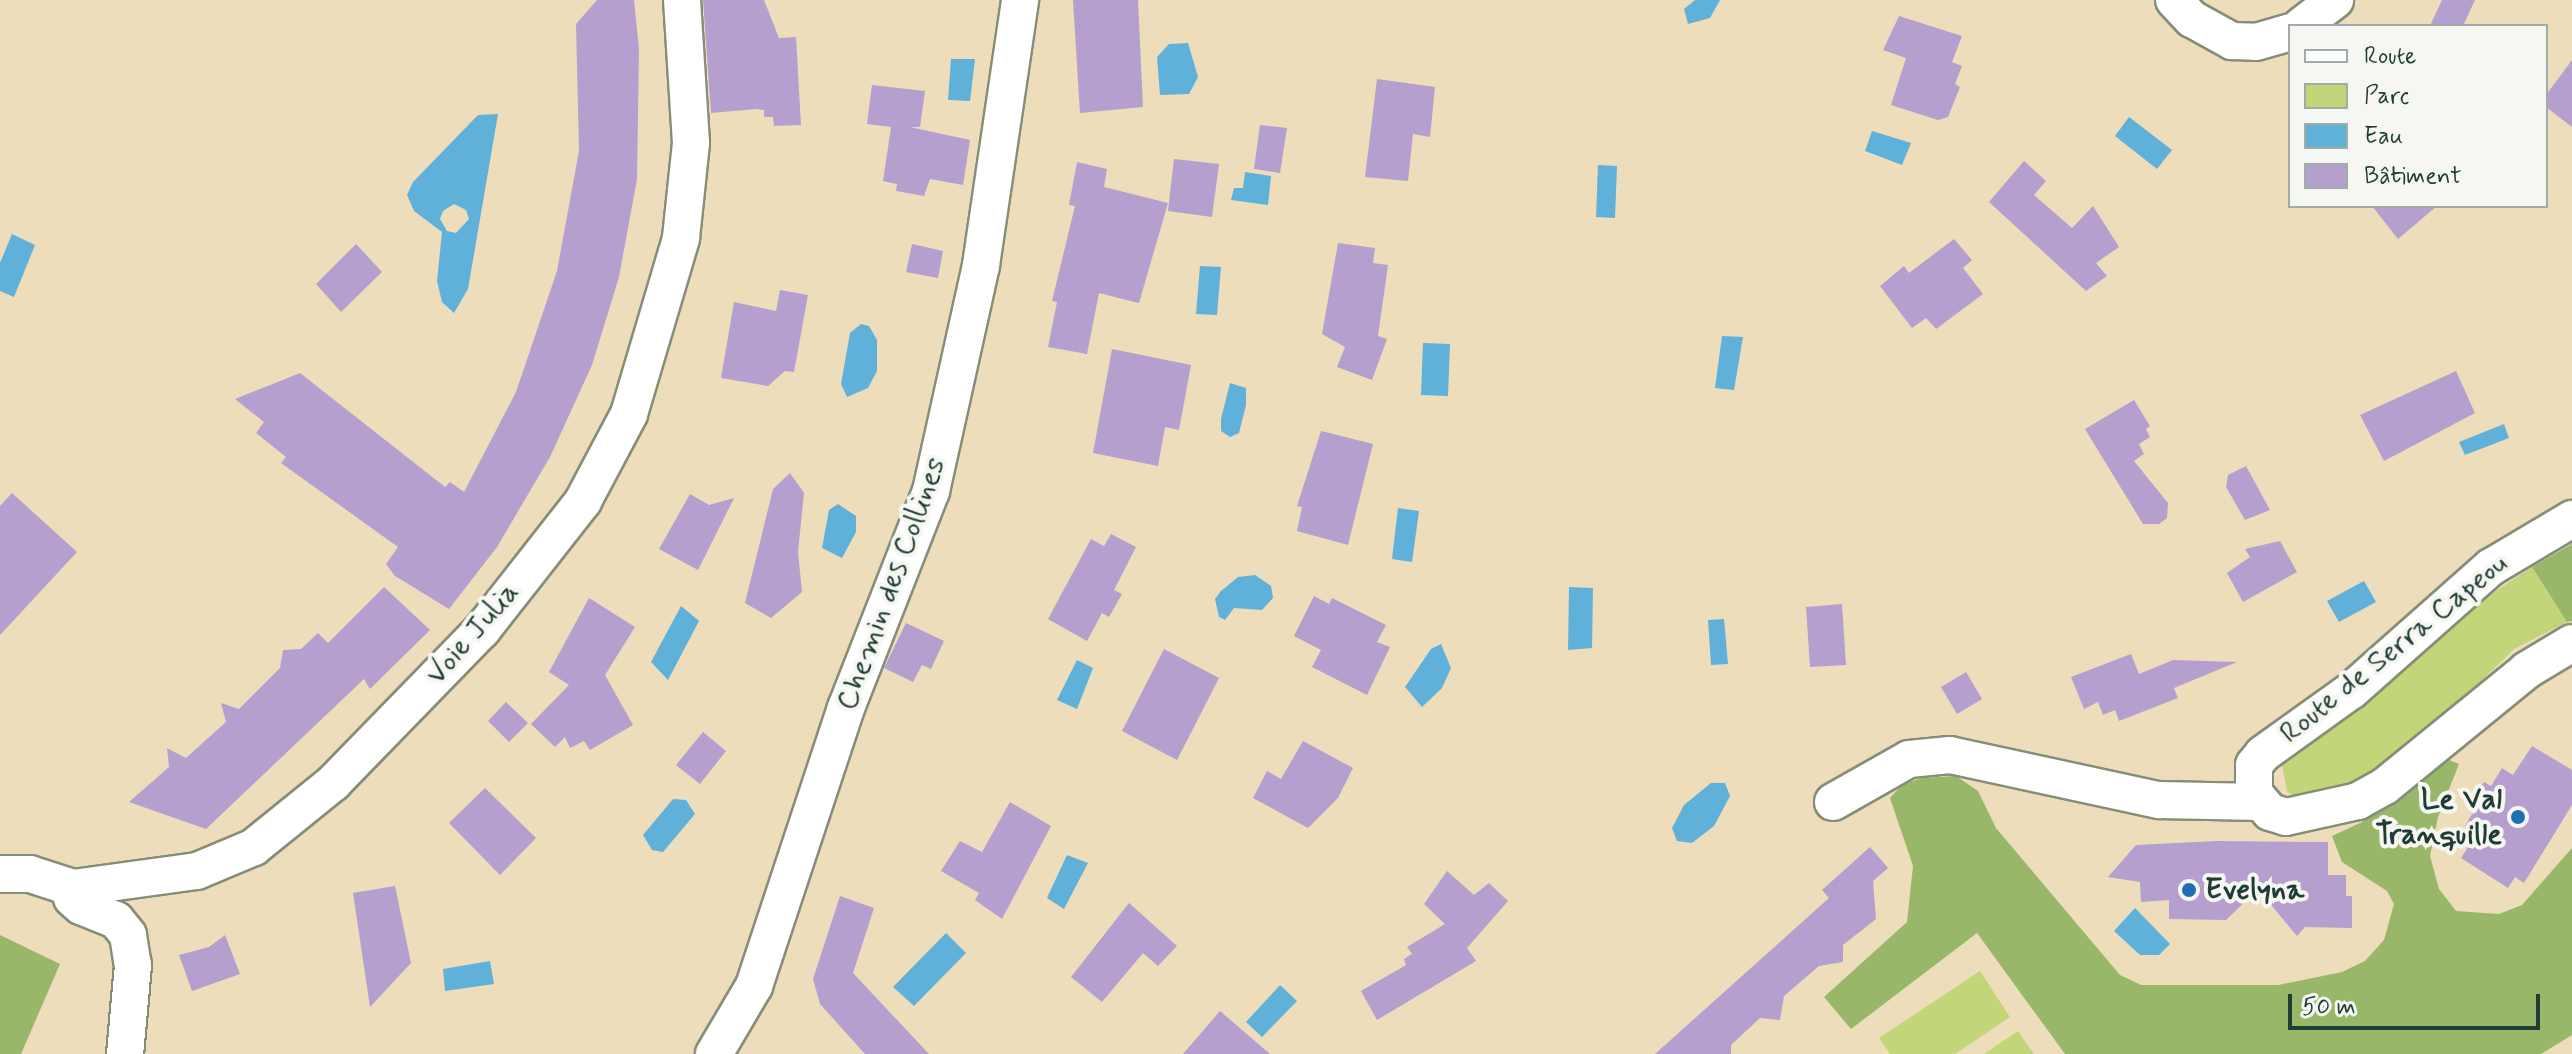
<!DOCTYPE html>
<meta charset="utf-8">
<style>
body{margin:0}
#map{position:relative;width:2572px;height:1054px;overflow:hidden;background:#edddbb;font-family:Mynerve,sans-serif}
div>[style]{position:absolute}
.green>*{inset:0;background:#c2d679}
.forest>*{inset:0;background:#99b769}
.water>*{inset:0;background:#5fb1da}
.building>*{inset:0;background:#b49fce}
.roads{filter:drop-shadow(2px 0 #868d78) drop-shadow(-2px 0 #868d78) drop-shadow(0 2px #868d78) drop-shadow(0 -2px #868d78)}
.street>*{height:36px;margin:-18px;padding:0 18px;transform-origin:18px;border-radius:18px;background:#fff}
.dots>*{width:22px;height:22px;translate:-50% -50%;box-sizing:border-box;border:4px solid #f6f6f2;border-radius:50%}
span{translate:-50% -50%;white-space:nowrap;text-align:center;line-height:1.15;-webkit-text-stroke:8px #f6f6f2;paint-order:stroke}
.street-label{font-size:30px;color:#1f3d34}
.poi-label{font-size:30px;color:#1f3d34;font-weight:700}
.right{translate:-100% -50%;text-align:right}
.left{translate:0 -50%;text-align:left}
.legend{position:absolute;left:2288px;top:24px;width:260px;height:184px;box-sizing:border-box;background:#f6f6f2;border:2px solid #a0aca6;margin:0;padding:10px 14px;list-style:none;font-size:24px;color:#1f3d34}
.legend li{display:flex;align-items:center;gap:16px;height:40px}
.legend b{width:40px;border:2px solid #a0aca6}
.scale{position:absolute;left:2288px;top:994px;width:252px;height:36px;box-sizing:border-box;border:4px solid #1f3d34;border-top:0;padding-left:10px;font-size:24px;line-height:28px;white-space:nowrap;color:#1f3d34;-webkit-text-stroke:6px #f6f6f2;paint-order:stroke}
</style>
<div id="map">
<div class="green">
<div style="clip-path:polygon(2532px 567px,2567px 622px,2514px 649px,2422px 739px,2384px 768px,2333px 794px,2296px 798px,2287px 791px,2282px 765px,2296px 753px,2369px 700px,2448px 623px)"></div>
<div style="clip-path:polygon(1980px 971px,2010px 1017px,1955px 1054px,1890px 1054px,1879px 1038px)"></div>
<div style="clip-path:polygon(2018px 1031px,2034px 1054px,1984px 1054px)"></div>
</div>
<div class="forest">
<div style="clip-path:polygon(2572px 544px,2572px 621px,2567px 622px,2532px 567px)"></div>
<div style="clip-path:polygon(2449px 760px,2459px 764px,2438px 817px,2430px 856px,2439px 889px,2456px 911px,2499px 914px,2522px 905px,2572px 848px,2572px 1035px,2541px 1054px,2065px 1054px,1977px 933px,1851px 1029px,1824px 997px,1907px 922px,1913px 866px,1890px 798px,1901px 786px,1921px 778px,1956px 776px,1978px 791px,1996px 828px,2120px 975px,2141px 985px,2278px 985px,2342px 972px,2365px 961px,2384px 940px,2394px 904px,2387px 891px,2342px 862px,2332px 836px,2362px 822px)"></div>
<div style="clip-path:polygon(0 935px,60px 964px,21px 1054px,0 1054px)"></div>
</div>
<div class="water">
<div style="clip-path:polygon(1695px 0,1720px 0,1710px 18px,1688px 24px,1684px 9px)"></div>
<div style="clip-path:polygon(1188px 43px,1198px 77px,1189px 94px,1160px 95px,1157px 57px,1169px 44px)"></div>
<div style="clip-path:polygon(951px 59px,975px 59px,970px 101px,948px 100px)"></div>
<div style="clip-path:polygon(evenodd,498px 114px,468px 289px,454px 313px,442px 302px,437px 281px,442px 232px,414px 211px,407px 195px,413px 182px,478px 115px,498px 114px,454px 204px,466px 210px,469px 219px,456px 233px,447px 231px,440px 219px,443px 211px,454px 204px)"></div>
<div style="clip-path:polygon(2129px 117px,2172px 150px,2157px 169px,2115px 136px)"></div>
<div style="clip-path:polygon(1872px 131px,1911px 143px,1902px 165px,1865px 151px)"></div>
<div style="clip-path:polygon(1598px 165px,1617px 166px,1615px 218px,1596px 217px)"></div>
<div style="clip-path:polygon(1245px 172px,1271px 176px,1268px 205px,1231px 200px,1234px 188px,1243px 188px)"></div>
<div style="clip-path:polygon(12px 234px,35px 245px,14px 297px,0 291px,0 263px)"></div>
<div style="clip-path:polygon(1200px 266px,1221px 267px,1217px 315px,1196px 314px)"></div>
<div style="clip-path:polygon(861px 324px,869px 326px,877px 340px,877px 371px,868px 388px,847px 397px,841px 384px,850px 333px)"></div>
<div style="clip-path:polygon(1722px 336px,1743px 337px,1734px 390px,1715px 388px)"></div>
<div style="clip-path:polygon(1423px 343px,1450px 344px,1448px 396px,1421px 395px)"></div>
<div style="clip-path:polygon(1230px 383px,1246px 388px,1246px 405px,1239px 433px,1230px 437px,1221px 431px,1221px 419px)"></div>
<div style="clip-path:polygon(2504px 424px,2509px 438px,2465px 455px,2459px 442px)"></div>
<div style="clip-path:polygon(838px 504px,856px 516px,856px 532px,842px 558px,822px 548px,829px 510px)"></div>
<div style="clip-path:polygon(1398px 508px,1419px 511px,1412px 562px,1392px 559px)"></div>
<div style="clip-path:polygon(1255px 575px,1271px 586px,1273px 598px,1262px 610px,1234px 608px,1225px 620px,1219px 617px,1215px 599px,1221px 591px,1238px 577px)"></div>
<div style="clip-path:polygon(2364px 581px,2376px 602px,2339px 622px,2327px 601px)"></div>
<div style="clip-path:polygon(1569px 587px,1593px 588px,1592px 648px,1568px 650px)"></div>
<div style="clip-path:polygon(681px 606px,699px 621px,668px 680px,651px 662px)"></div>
<div style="clip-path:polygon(1724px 619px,1728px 664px,1711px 665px,1708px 620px)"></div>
<div style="clip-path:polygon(1441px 644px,1451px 668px,1442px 688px,1422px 707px,1405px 687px,1431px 649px)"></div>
<div style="clip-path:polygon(1077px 660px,1093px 668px,1077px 709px,1057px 700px)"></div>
<div style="clip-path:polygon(1711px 783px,1725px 783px,1730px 796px,1714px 826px,1692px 843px,1677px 841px,1672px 828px,1684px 805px)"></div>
<div style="clip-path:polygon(673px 799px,686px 800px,695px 814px,663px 852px,652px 850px,643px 835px)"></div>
<div style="clip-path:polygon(1067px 855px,1088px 863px,1064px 909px,1047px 898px)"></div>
<div style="clip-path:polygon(2135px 908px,2170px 944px,2159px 955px,2140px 955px,2114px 931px)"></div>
<div style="clip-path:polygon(946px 933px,966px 953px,914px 1006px,893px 987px)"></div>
<div style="clip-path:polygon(490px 961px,494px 984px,445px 991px,443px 969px)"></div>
<div style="clip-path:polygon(1280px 985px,1297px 1001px,1262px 1037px,1246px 1022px)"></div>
</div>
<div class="building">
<div style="clip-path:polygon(597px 0,634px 0,639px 49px,637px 179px,619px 277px,592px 365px,550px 457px,497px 547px,449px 609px,395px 576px,386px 564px,398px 547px,281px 463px,286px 457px,256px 433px,264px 422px,235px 399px,300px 373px,445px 487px,450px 482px,464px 492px,516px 392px,557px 271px,579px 151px,576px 24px)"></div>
<div style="clip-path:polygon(703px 0,764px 0,779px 38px,796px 37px,801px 125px,774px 126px,773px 117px,764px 117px,764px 110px,757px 109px,711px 113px)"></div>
<div style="clip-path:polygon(1073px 0,1138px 0,1143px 107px,1080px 113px)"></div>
<div style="clip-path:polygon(2442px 0,2475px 0,2463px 26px,2430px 26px)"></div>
<div style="clip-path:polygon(1899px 16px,1962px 36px,1952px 62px,1962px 66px,1955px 84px,1960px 87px,1948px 117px,1938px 120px,1891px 105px,1906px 58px,1883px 50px)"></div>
<div style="clip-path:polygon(2572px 60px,2572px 127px,2546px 107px,2546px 95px)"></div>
<div style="clip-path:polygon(1377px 79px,1435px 87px,1430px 137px,1413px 134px,1408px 181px,1365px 177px)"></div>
<div style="clip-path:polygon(872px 85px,925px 91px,920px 127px,910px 127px,970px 140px,963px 185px,930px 179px,924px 196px,896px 191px,897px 184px,883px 181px,891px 127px,867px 124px)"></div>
<div style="clip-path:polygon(1260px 125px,1287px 128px,1280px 173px,1254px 169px)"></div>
<div style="clip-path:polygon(1174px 159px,1219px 164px,1212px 217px,1168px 211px)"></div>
<div style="clip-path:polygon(2024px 161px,2046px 181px,2034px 195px,2072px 228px,2093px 206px,2119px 247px,2096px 263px,2107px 276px,2086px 291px,1989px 202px)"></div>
<div style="clip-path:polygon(1077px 162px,1107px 169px,1104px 187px,1168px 203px,1139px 303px,1099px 293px,1087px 354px,1048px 347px,1057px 302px,1052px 301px,1075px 206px,1069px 205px)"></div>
<div style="clip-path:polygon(2372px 206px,2437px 206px,2398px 239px)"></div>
<div style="clip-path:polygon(1954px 239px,1972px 260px,1963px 268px,1983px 294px,1936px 329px,1926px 318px,1912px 328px,1880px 286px,1904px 266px,1909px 273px)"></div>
<div style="clip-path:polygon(1338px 243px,1375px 248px,1373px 263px,1388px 265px,1378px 336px,1387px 339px,1372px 380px,1337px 367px,1345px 347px,1322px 334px)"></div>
<div style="clip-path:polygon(356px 244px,382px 272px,341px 312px,316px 284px)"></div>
<div style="clip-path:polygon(912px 244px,943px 251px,938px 278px,906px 272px)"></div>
<div style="clip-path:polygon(780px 290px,808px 295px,794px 372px,785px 371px,768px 386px,721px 378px,734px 302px,776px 311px)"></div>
<div style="clip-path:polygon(1112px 349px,1191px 365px,1179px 430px,1165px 427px,1158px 466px,1093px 453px)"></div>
<div style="clip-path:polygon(2456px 371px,2475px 413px,2384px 461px,2360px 415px)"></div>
<div style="clip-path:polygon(2134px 400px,2150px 426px,2146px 429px,2150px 437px,2139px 444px,2144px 454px,2134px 461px,2168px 503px,2167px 518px,2159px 524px,2143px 524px,2085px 429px)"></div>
<div style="clip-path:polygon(1321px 431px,1373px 444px,1348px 545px,1297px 531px,1302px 507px,1297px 506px)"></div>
<div style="clip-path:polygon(2246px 466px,2270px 510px,2245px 520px,2226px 487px,2228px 475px)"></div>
<div style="clip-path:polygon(790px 473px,804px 493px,798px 552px,802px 592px,771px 618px,745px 603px,773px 489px)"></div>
<div style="clip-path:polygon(12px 493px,77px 552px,0 635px,0 506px)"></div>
<div style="clip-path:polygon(690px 494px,709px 505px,734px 498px,698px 570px,659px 549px)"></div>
<div style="clip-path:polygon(1111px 534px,1136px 547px,1114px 590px,1122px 594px,1109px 617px,1102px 613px,1087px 641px,1048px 619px,1091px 539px,1104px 546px)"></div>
<div style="clip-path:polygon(2280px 541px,2297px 572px,2243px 602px,2227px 573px,2250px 557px,2245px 549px)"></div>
<div style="clip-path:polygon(384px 587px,430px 630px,370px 689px,364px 679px,206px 829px,129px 802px,169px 767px,167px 748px,186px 758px,226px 722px,221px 703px,239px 709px,280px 668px,283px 650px,301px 649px,318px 633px,328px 643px)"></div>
<div style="clip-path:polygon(1314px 596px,1329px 604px,1332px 598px,1386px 625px,1377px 642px,1390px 647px,1367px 695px,1312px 667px,1321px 650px,1294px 636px)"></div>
<div style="clip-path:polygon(589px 598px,635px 627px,605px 675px,633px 725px,590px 750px,584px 741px,570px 748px,565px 737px,555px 747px,531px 724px,569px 685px,549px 672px)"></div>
<div style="clip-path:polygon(1842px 604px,1846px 665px,1810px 667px,1806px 607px)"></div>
<div style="clip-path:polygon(906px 623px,944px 641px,931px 669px,922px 665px,913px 682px,884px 668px)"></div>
<div style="clip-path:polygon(1164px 649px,1219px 678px,1177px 760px,1122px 731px)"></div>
<div style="clip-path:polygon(2131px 654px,2139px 674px,2173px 660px,2237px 662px,2174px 688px,2178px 698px,2119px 721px,2115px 710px,2103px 715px,2098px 702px,2084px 709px,2071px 677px)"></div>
<div style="clip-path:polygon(1966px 672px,1982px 699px,1957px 714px,1941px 687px)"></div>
<div style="clip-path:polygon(506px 702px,528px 723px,509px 742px,488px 721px)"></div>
<div style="clip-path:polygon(703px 732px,726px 751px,700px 784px,676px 765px)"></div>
<div style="clip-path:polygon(1303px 741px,1353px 768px,1338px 798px,1308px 828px,1253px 798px,1267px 771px,1281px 779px)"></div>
<div style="clip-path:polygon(2532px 746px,2572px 770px,2572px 805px,2524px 883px,2515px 877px,2508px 888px,2461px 858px,2477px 833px,2465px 826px,2476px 807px,2469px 804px,2484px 782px,2491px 786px,2502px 768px,2513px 775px)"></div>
<div style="clip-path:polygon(485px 788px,536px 838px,500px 875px,449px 823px)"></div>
<div style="clip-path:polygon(1010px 802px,1051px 826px,1002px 919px,975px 900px,979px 893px,941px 871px,960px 841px,982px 852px)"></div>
<div style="clip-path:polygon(2216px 841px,2328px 842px,2328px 875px,2346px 875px,2346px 896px,2352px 896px,2352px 928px,2305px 927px,2297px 936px,2258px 889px,2226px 920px,2169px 919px,2169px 900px,2141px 902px,2140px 882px,2108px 877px,2136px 845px)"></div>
<div style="clip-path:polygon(1870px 847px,1888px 868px,1873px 881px,1876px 919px,1843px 945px,1843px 962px,1819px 966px,1784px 996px,1780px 1020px,1760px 1018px,1731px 1045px,1731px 1054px,1655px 1054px,1829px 898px,1822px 890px)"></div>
<div style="clip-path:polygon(1447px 871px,1474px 895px,1489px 883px,1508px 901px,1467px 948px,1476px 961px,1377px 1020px,1361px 991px,1406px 965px,1404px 959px,1412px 954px,1407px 947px,1445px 924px,1424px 904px)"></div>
<div style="clip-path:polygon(395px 886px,411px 963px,370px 1007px,353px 893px)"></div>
<div style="clip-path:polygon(840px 896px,874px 908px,853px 973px,929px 1054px,865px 1054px,820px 1004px,813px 979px)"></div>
<div style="clip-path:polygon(1129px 903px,1177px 946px,1158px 966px,1143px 953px,1102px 1002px,1071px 977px)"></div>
<div style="clip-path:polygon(225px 935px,240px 974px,192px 991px,179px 955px,209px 947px)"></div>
<div style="clip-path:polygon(1220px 1011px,1270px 1054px,1183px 1054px)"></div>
</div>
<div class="roads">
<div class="street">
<div style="left:2174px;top:0;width:26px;rotate:47deg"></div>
<div style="left:2192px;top:19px;width:46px;rotate:28.8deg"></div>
<div style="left:2232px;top:41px;width:24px;rotate:2deg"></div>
<div style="left:2256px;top:42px;width:35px;rotate:-16deg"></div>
<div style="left:2301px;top:26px;width:43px;rotate:-37.4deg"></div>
<div style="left:2572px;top:519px;width:94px;rotate:149.3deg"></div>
<div style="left:2491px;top:567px;width:186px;rotate:138.5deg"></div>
<div style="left:2352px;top:690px;width:110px;rotate:144.3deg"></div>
<div style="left:2263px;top:754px;width:14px;rotate:129deg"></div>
<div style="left:2254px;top:765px;width:28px;rotate:90deg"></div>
<div style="left:2254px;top:793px;width:25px;rotate:50deg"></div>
<div style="left:2270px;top:812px;width:17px;rotate:17deg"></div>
<div style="left:2286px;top:817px;width:74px;rotate:-12.5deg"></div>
<div style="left:2358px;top:801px;width:31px;rotate:-29deg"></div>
<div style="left:2385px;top:786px;width:183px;rotate:-39.2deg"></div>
<div style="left:2527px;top:670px;width:52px;rotate:-31deg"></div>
<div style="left:1833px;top:802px;width:87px;rotate:-29.5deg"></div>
<div style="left:1909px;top:759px;width:41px;rotate:-5.6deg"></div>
<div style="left:1950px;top:755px;width:214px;rotate:12.2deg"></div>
<div style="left:2159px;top:800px;width:101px;rotate:1.1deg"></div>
<div style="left:0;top:874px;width:30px"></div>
<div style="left:30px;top:874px;width:45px;rotate:18deg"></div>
<div style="left:73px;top:888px;width:125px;rotate:-7.8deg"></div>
<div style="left:197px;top:871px;width:62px;rotate:-22.8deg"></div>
<div style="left:254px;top:847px;width:102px;rotate:-39deg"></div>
<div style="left:333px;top:783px;width:214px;rotate:-45.8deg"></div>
<div style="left:482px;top:630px;width:164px;rotate:-51.9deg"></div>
<div style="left:583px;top:501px;width:98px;rotate:-62.1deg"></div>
<div style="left:629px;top:414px;width:184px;rotate:-73.5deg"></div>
<div style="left:681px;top:238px;width:96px;rotate:-84deg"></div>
<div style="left:691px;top:143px;width:143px;rotate:-93.6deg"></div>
<div style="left:73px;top:888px;width:10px;rotate:96deg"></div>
<div style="left:72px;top:898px;width:12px;rotate:42deg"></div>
<div style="left:81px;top:906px;width:38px;rotate:22deg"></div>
<div style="left:116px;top:920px;width:19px;rotate:51deg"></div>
<div style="left:128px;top:935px;width:30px;rotate:81deg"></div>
<div style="left:133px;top:965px;width:89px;rotate:95.1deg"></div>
<div style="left:714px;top:1054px;width:79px;rotate:-59.5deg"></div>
<div style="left:754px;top:986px;width:293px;rotate:-71.7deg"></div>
<div style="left:846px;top:708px;width:233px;rotate:-68.6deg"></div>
<div style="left:931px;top:491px;width:231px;rotate:-77.5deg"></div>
<div style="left:981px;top:265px;width:268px;rotate:-81.6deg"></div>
</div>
</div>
<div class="dots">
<div style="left:2518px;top:817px;background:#1f6fb2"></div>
<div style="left:2189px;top:890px;background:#1f6fb2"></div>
</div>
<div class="street-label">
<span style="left:892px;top:584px;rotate:-70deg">Chemin des Collines</span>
<span style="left:473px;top:634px;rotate:-49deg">Voie Julia</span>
<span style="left:2394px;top:649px;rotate:-39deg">Route de Serra Capeou</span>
</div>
<div class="poi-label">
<span class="right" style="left:2502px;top:817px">Le Val<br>Tranquille</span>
<span class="left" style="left:2205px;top:890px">Evelyna</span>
</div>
<ul class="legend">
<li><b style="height:10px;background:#fff"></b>Route</li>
<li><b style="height:22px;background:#c2d679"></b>Parc</li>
<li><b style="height:22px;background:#5fb1da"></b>Eau</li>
<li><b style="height:22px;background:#b49fce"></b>Bâtiment</li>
</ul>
<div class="scale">50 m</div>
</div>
